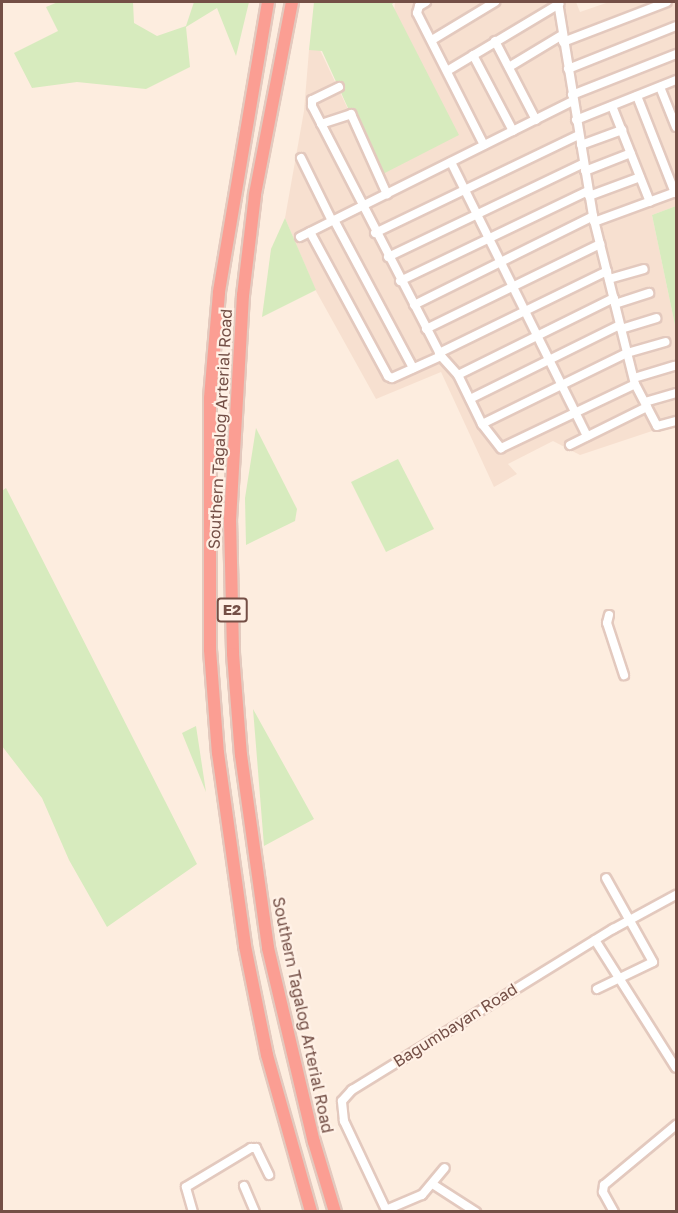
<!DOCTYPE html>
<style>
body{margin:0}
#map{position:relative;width:678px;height:1213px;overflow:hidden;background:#fdeddf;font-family:"Golos Text",sans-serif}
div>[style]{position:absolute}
.residential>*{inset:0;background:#f7e0d0}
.green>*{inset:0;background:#d7ebbe}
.roads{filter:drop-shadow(2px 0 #e3c9be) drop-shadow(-2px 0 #e3c9be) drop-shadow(0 2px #e3c9be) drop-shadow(0 -2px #e3c9be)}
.minor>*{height:8px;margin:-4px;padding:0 4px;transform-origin:4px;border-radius:4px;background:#fff}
.highway>*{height:12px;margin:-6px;padding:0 6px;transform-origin:6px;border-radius:6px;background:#fb9e93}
span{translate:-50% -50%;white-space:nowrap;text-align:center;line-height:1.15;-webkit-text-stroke:4.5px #fff1e6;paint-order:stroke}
.shield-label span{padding:2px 4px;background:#fff1e6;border:2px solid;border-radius:4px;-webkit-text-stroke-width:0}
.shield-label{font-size:15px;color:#744f46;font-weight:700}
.street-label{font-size:16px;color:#744f46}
.frame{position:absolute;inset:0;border:3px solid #744f46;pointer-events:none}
</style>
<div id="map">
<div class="residential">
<div style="clip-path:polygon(395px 2px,576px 2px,580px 12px,609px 2px,676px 2px,676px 206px,652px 215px,676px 330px,676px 423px,580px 455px,553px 441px,508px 464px,517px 474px,494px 487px,441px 372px,376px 399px,316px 291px,285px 218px,304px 111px,309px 50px,320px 50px,379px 175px)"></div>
</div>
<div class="green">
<div style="clip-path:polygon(58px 2px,133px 2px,134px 23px,157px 36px,186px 26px,194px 2px,249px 2px,236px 56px,217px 8px,186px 27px,190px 67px,146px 89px,77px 82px,32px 88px,14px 53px,58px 31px,46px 7px)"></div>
<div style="clip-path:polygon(314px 2px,395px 2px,392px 4px,459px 135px,379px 176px,322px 51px,309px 50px)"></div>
<div style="clip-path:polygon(676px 206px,676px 330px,652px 215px)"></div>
<div style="clip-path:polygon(285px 218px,316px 290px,262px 317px,271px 249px)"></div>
<div style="clip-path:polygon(256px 428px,297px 509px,295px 521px,246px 545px,245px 498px)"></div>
<div style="clip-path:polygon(398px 459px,434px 529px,386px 552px,351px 482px)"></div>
<div style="clip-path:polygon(6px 488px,197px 864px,107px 927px,69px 860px,42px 798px,2px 746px,2px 491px)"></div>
<div style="clip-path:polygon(253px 709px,314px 819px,264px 846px,256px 746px)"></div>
<div style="clip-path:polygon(196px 726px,206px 792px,182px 733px)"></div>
</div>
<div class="roads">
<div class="minor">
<div style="left:426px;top:2px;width:8px;rotate:150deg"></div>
<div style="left:419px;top:6px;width:7px;rotate:106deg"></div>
<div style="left:417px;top:13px;width:148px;rotate:63.1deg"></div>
<div style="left:558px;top:2px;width:217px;rotate:80.7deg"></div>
<div style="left:593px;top:216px;width:173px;rotate:76deg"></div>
<div style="left:635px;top:384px;width:47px;rotate:62.4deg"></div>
<div style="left:657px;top:426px;width:20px;rotate:-15deg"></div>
<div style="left:432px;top:40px;width:74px;rotate:-31.1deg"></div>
<div style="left:495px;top:41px;width:89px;rotate:62.6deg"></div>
<div style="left:563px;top:42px;width:111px;rotate:-21deg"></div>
<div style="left:473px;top:55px;width:86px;rotate:62.2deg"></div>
<div style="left:509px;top:67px;width:62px;rotate:-31.1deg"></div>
<div style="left:568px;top:69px;width:116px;rotate:-21.7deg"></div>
<div style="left:447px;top:71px;width:131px;rotate:-30.9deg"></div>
<div style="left:339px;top:87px;width:30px;rotate:154deg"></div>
<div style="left:312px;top:100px;width:6px;rotate:90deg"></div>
<div style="left:312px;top:106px;width:281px;rotate:62.7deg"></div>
<div style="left:441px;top:356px;width:25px;rotate:48deg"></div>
<div style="left:458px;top:375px;width:55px;rotate:63.9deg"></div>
<div style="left:482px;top:424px;width:31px;rotate:52deg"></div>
<div style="left:501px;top:448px;width:148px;rotate:-25.5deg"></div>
<div style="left:660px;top:87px;width:43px;rotate:68.2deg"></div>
<div style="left:572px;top:95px;width:112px;rotate:-21.5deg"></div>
<div style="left:637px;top:96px;width:104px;rotate:68.6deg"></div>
<div style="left:612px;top:106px;width:103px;rotate:68.4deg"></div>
<div style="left:576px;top:120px;width:108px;rotate:-21.8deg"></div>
<div style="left:321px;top:124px;width:32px;rotate:-18deg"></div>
<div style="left:351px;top:114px;width:88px;rotate:65.8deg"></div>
<div style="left:581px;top:145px;width:44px;rotate:-20.1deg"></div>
<div style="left:301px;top:158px;width:70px;rotate:63.8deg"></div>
<div style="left:451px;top:162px;width:306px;rotate:63.6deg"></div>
<div style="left:585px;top:171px;width:49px;rotate:-21.4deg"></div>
<div style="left:589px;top:196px;width:54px;rotate:-20.4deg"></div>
<div style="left:334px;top:220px;width:168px;rotate:61.9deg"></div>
<div style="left:594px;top:222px;width:87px;rotate:-20.1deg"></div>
<div style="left:310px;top:232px;width:164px;rotate:61.6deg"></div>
<div style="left:388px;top:376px;width:4px;rotate:27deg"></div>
<div style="left:392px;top:378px;width:54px;rotate:-24.2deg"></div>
<div style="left:375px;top:233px;width:226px;rotate:-25.7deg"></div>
<div style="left:300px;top:237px;width:305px;rotate:-26.5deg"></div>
<div style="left:388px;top:257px;width:217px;rotate:-25.6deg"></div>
<div style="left:609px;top:279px;width:36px;rotate:-16deg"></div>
<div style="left:400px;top:281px;width:208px;rotate:-25.6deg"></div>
<div style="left:615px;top:304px;width:36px;rotate:-18deg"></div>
<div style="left:414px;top:305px;width:200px;rotate:-26.4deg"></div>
<div style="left:426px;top:329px;width:194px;rotate:-26deg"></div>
<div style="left:621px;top:329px;width:37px;rotate:-17deg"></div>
<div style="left:439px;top:353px;width:187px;rotate:-26deg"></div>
<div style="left:458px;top:375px;width:174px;rotate:-26.3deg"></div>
<div style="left:634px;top:378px;width:42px;rotate:-16.7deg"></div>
<div style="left:470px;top:399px;width:167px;rotate:-26.3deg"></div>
<div style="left:645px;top:402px;width:32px;rotate:-16deg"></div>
<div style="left:482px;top:424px;width:161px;rotate:-26.1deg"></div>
<div style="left:627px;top:353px;width:40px;rotate:-16deg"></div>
<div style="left:570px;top:445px;width:86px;rotate:-26.3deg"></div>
<div style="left:609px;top:615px;width:8px;rotate:104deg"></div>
<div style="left:607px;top:623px;width:55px;rotate:71.9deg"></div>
<div style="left:595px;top:940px;width:151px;rotate:57.7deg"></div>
<div style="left:597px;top:989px;width:62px;rotate:-25.7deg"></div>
<div style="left:653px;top:962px;width:96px;rotate:-119.2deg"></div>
<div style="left:434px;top:1185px;width:50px;rotate:32.7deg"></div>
<div style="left:244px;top:1186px;width:28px;rotate:67deg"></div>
<div style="left:386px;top:1210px;width:39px;rotate:-23deg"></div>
<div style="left:422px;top:1195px;width:35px;rotate:-50deg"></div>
<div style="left:193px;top:1212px;width:26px;rotate:-106deg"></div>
<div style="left:186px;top:1187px;width:76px;rotate:-31deg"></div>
<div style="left:251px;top:1148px;width:5px"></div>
<div style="left:256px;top:1148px;width:30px;rotate:64deg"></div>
<div style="left:387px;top:1212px;width:101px;rotate:-115.3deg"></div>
<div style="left:344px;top:1121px;width:20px;rotate:-96deg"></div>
<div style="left:342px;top:1101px;width:15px;rotate:-48deg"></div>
<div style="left:352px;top:1090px;width:307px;rotate:-31.7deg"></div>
<div style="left:613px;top:929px;width:72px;rotate:-28.4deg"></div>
<div style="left:614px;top:1212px;width:23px;rotate:-119deg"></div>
<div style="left:603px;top:1192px;width:7px;rotate:-82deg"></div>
<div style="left:604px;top:1185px;width:94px;rotate:-39.8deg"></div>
</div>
<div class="highway">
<div style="left:268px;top:2px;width:295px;rotate:99.6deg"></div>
<div style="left:219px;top:293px;width:105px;rotate:94.9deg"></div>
<div style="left:210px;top:398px;width:252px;rotate:90deg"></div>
<div style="left:210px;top:650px;width:103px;rotate:85.6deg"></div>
<div style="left:218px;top:753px;width:195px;rotate:82deg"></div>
<div style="left:245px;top:946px;width:111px;rotate:78.6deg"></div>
<div style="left:267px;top:1055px;width:163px;rotate:74.3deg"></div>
<div style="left:292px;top:2px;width:197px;rotate:100.9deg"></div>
<div style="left:255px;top:195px;width:101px;rotate:96.8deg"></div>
<div style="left:243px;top:295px;width:224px;rotate:93.3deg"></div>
<div style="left:230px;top:519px;width:135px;rotate:88.7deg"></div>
<div style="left:233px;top:654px;width:101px;rotate:85.5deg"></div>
<div style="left:241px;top:755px;width:195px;rotate:82deg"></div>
<div style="left:268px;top:948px;width:199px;rotate:76.7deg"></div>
<div style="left:314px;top:1142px;width:73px;rotate:73.3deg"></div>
</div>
</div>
<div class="shield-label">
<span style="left:232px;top:610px">E2</span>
</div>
<div class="street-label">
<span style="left:220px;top:429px;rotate:-87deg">Southern Tagalog Arterial Road</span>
<span style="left:303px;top:1015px;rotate:78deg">Southern Tagalog Arterial Road</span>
<span style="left:455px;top:1025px;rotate:-32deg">Bagumbayan Road</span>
</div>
<div class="frame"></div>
</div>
